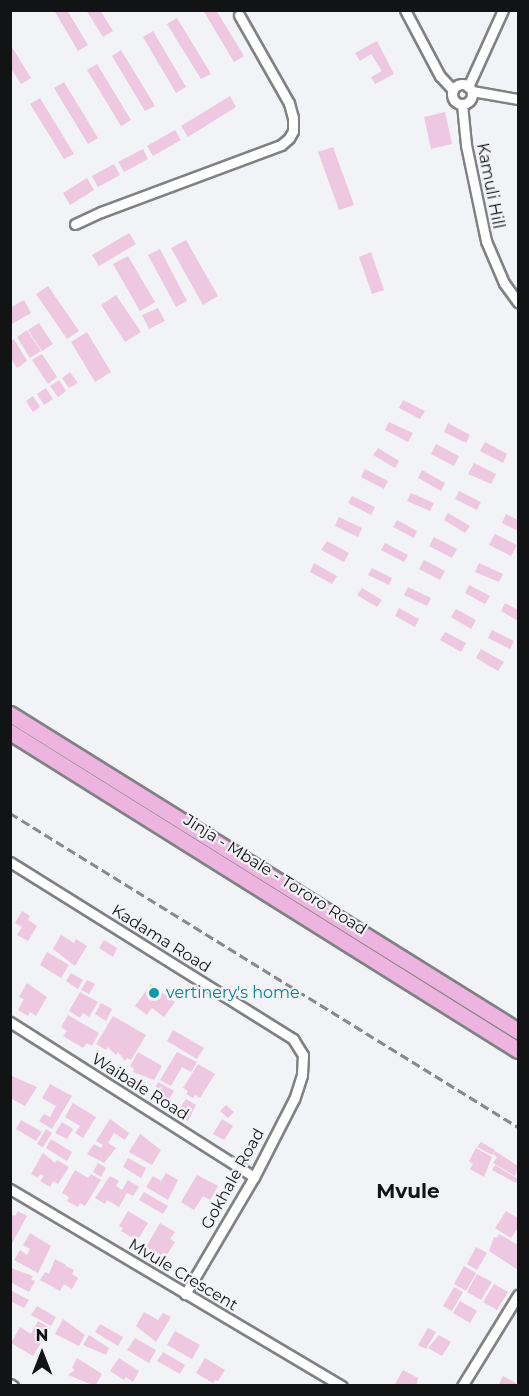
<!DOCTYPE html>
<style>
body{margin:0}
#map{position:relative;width:529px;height:1396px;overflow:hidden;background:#f2f3f6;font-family:Montserrat,sans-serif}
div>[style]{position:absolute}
.building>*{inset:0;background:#eec7e0}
.roads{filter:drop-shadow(2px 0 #808184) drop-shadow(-2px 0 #808184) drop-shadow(0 2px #808184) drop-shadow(0 -2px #808184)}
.minor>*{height:9px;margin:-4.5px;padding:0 4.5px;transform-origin:4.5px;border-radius:4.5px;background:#fff}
.minor>.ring{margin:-4.5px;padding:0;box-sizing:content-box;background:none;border:9px solid #fff;border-radius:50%}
.trunk>*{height:15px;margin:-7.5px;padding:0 7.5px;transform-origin:7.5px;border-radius:7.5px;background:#ecb4de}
.rail>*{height:3px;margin-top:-1.5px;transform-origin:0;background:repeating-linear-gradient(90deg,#88898b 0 9px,transparent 0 13.5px)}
.dots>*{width:16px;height:16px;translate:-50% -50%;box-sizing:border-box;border:3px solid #f2f3f6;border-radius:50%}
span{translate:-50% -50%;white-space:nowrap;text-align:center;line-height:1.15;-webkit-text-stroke:4.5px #f2f3f6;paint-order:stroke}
.street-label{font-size:16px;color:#121314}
.culture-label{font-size:16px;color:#0d838f}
.left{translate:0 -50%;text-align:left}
.quarter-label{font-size:20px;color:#121314;font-weight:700}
.frame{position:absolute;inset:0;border:12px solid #121314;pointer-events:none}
.north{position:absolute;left:12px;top:1324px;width:60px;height:60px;-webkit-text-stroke:4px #f2f3f6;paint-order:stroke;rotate:0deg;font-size:16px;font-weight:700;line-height:24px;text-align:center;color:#121314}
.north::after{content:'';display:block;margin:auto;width:21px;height:27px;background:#121314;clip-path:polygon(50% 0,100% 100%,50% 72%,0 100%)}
</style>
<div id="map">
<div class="building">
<div style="clip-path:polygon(54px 10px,67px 10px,88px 45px,78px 51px)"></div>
<div style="clip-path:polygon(86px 10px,100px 10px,113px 31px,103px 37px)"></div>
<div style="clip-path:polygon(203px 10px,216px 10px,244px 56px,234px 62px)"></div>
<div style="clip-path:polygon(177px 18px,211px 74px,201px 79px,167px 24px)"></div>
<div style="clip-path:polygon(153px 31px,186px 87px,176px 93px,143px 37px)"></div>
<div style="clip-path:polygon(377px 41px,394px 74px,375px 84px,371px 77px,382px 71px,371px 54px,360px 61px,355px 53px)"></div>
<div style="clip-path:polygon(10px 44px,31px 78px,21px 84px,10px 67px)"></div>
<div style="clip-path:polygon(121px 50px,155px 106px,145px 111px,112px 56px)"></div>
<div style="clip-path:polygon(97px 64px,131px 120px,121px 126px,87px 70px)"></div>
<div style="clip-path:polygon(64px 82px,98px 138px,88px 144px,54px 88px)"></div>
<div style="clip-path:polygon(230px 96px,236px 107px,188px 137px,181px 126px)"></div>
<div style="clip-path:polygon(40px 98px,74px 154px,64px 159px,30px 104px)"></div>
<div style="clip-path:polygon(445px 112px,452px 144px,431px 149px,424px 117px)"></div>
<div style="clip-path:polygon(175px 130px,181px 140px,153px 156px,147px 146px)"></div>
<div style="clip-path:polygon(333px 147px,354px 205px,339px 210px,318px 152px)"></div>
<div style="clip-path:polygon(143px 149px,148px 159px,124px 172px,118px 162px)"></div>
<div style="clip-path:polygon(114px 164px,120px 175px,98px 187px,92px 176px)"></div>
<div style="clip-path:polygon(87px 178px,94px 190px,70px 205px,63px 193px)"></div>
<div style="clip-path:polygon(129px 233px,136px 244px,99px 266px,92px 255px)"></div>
<div style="clip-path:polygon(186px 240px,218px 296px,203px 305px,171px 248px)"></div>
<div style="clip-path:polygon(160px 249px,187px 301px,176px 307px,148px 255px)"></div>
<div style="clip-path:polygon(371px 252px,384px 290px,372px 294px,359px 257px)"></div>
<div style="clip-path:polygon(128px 256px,155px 302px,140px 311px,113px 264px)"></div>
<div style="clip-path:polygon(48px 286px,79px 331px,67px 339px,36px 294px)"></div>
<div style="clip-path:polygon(116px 295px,141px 332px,125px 342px,101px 305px)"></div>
<div style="clip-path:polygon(24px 300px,31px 313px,10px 325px,10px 308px)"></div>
<div style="clip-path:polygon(158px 308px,165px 321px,149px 329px,142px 315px)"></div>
<div style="clip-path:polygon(39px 323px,53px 344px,42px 351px,28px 330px)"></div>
<div style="clip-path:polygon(27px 330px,41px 351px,30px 358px,17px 337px)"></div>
<div style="clip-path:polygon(87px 332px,111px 372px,95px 382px,71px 342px)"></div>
<div style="clip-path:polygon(14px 339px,27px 361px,17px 368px,10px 357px,10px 342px)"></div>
<div style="clip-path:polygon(42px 354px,57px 377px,48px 384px,32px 360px)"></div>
<div style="clip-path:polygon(70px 372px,78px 383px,69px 388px,62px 378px)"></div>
<div style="clip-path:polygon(59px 380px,66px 391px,58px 397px,50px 386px)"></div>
<div style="clip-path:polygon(46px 388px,53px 399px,44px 405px,37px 394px)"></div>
<div style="clip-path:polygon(33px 396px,40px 407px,33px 412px,26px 401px)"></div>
<div style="clip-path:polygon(403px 400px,425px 411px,420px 419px,399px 408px)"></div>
<div style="clip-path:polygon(389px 422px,413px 433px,408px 442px,385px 430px)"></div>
<div style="clip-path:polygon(448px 423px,470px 435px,466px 443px,444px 432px)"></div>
<div style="clip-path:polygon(485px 442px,507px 454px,503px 463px,480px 451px)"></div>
<div style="clip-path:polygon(436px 444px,459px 456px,454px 466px,431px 454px)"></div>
<div style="clip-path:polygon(378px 448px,399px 461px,395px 468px,373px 455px)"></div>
<div style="clip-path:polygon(474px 463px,496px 474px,491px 484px,468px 474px)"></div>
<div style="clip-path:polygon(365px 469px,388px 481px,384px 489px,361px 477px)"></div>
<div style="clip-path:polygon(422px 470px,445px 483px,441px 491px,418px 478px)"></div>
<div style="clip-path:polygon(459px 491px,481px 502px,477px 510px,455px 499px)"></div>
<div style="clip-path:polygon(411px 493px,434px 503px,430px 511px,407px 501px)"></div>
<div style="clip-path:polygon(352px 496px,375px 507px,371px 515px,348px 503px)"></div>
<div style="clip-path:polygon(448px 513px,470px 526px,465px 533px,444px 520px)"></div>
<div style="clip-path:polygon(506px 514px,518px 520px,518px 531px,502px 523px)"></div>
<div style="clip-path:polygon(339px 517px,362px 528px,358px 537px,335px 526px)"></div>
<div style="clip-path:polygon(397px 520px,417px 531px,414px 538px,393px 527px)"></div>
<div style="clip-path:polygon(495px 534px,517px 545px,511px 556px,489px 545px)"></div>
<div style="clip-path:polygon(434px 537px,457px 549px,452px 558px,429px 546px)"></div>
<div style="clip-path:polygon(327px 541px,349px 553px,344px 562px,321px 550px)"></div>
<div style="clip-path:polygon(385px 543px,408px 555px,404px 562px,381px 550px)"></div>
<div style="clip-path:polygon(424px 560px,445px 571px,440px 580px,419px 569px)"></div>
<div style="clip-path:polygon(314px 563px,337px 576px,332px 584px,310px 572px)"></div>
<div style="clip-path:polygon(479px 563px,503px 574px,499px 582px,475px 572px)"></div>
<div style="clip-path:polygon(372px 568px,392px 578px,389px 585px,368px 575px)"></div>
<div style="clip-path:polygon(469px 585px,490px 596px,485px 604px,465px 593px)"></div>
<div style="clip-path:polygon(408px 587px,431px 598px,427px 606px,404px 595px)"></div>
<div style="clip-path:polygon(362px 588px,382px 600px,377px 607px,357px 595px)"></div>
<div style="clip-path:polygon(505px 603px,518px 610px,518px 621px,501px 611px)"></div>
<div style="clip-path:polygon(399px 608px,419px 619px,415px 627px,395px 616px)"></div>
<div style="clip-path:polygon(456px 609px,476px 620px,471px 629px,451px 617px)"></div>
<div style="clip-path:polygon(492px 630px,514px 641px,510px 649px,488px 638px)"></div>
<div style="clip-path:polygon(445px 632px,466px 643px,461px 652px,440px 640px)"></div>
<div style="clip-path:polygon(481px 649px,504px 662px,498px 671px,476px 658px)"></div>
<div style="clip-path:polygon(22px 911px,30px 916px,28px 920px,37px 926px,28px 941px,17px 935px,22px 927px,15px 923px)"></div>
<div style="clip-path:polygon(61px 935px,74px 943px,76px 939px,87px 946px,75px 966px,53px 949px)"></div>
<div style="clip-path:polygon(104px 940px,117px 948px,113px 957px,99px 948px)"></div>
<div style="clip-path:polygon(47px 952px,69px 965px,61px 978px,40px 965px)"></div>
<div style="clip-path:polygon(71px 973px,83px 980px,78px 989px,66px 981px)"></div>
<div style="clip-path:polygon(87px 980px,95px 984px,89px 994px,81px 990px)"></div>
<div style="clip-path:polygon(27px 983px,47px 997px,36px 1016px,30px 1012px,28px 1016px,18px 1010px,24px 999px,19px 997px)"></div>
<div style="clip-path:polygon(151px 984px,175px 1002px,164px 1017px,152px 1008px,147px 1015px,135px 1006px)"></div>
<div style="clip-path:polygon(80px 992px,98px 1002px,89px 1017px,83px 1013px,80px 1018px,69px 1011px)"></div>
<div style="clip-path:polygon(101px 1003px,112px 1009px,106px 1021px,95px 1014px)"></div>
<div style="clip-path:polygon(68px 1015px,99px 1033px,92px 1046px,87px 1043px,83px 1048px,63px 1036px,67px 1031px,61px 1027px)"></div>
<div style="clip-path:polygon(113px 1016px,146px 1035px,131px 1060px,127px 1058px,125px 1061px,118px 1052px,116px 1055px,108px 1047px,106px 1050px,96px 1044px)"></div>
<div style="clip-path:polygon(173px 1030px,204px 1048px,197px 1059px,167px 1041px)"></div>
<div style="clip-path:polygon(138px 1052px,162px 1066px,154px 1080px,133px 1072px,134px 1069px,130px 1066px)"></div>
<div style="clip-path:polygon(177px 1052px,197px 1062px,191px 1072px,182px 1067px,171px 1086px,160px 1080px)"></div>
<div style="clip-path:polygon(198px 1064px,215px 1074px,200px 1098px,195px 1095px,193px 1098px,186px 1094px,188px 1091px,183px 1088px)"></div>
<div style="clip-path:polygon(12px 1076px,37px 1087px,25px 1106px,10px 1098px)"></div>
<div style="clip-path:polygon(158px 1082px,174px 1091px,168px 1101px,160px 1096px,156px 1101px,150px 1097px)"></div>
<div style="clip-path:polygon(50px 1084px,72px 1096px,52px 1129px,39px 1121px,44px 1114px,50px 1117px,56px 1106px,42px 1098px)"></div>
<div style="clip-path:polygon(186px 1099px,196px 1105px,188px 1121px,168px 1109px,172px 1103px,180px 1108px)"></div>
<div style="clip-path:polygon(73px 1103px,96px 1117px,83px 1138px,75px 1133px,80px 1126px,65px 1117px)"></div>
<div style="clip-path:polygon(226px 1105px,234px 1112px,228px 1118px,220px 1111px)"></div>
<div style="clip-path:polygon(110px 1119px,129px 1133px,125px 1140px,114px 1133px,108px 1143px,116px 1148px,104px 1163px,87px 1154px,94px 1144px,101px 1148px,103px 1145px,96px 1141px)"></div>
<div style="clip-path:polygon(222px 1119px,233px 1126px,224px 1140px,213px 1134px)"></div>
<div style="clip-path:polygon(21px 1120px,42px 1132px,36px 1141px,16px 1129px)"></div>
<div style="clip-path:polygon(62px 1122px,73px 1129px,67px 1139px,55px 1133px)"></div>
<div style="clip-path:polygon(46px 1129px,52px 1133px,43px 1147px,37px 1144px)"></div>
<div style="clip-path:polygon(140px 1134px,161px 1150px,152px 1165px,129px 1152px)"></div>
<div style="clip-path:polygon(51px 1139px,72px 1152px,67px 1161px,46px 1148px)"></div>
<div style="clip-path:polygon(481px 1142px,495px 1150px,492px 1155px,477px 1147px)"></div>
<div style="clip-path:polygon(476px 1148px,492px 1157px,484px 1177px,470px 1169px,473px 1164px,469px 1161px)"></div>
<div style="clip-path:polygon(495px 1151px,518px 1166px,515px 1176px,493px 1163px,497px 1157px,493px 1154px)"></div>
<div style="clip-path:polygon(43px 1153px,55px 1163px,57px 1160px,69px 1167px,58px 1184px,53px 1181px,50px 1187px,40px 1181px,44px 1176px,40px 1174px,38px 1178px,31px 1174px)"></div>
<div style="clip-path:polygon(128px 1158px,146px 1168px,141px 1178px,123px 1167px)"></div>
<div style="clip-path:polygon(98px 1163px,106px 1168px,101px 1177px,93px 1172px)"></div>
<div style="clip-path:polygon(495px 1165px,518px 1179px,516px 1183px,492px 1170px)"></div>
<div style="clip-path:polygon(75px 1170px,88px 1178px,91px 1174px,101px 1180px,85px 1206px,80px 1203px,78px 1207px,67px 1201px,69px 1197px,62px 1193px)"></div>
<div style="clip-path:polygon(166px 1173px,178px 1180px,168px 1200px,146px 1187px,153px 1176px,161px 1181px)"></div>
<div style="clip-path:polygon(197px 1175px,218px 1186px,210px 1200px,203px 1196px,194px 1210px,181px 1202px)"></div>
<div style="clip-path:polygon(110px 1176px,119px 1181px,116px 1186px,122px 1190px,128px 1180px,139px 1187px,133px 1196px,127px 1193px,119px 1207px,107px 1200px,105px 1204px,95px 1198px)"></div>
<div style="clip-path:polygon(144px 1192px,168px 1206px,163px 1214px,139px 1200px)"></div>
<div style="clip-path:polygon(18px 1211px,27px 1216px,10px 1247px,10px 1214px,15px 1216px)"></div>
<div style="clip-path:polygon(128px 1211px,148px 1223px,139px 1238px,136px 1236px,135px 1239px,121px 1231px,123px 1228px,119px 1226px)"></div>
<div style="clip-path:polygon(506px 1211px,518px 1218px,518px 1230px,517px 1229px,511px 1238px,495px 1228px)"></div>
<div style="clip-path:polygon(160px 1223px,175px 1232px,170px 1239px,175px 1242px,166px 1256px,162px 1253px,161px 1256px,146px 1247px)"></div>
<div style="clip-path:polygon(30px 1233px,51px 1246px,38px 1273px,14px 1260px,20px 1250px,27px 1255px,30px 1249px,23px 1245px)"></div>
<div style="clip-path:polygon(499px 1234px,518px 1245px,518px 1270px,489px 1251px,494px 1237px,497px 1238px)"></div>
<div style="clip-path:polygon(476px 1247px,487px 1253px,477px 1270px,467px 1264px)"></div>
<div style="clip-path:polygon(55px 1259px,66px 1265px,62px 1273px,66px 1266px,74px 1270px,72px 1274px,78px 1278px,72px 1289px,64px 1284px,60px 1291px,40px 1280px,45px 1272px,49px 1274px)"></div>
<div style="clip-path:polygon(464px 1266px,476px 1273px,466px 1291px,454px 1284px)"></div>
<div style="clip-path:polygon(11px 1268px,33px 1276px,31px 1279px,35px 1281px,29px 1292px,10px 1282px)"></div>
<div style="clip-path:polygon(477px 1274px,492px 1282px,481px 1300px,467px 1292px)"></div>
<div style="clip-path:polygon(494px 1284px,508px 1292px,497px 1310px,483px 1302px)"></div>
<div style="clip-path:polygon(454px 1287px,463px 1292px,452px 1311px,443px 1306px)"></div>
<div style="clip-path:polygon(10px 1290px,29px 1300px,24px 1308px,10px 1301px)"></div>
<div style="clip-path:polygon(460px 1301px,477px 1311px,470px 1323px,453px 1313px)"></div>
<div style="clip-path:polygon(37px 1306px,56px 1317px,51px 1326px,31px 1315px)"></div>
<div style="clip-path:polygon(144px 1312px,158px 1320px,163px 1313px,171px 1317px,156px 1342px,136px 1326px)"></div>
<div style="clip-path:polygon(63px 1319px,85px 1335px,79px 1346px,55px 1334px)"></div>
<div style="clip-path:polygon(38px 1321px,50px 1328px,33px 1356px,11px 1343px,20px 1327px,31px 1334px)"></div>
<div style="clip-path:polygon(100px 1324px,123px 1337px,118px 1346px,95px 1332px)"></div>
<div style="clip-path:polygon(428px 1328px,436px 1332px,426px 1349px,418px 1345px)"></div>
<div style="clip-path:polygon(175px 1331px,200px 1345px,192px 1359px,167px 1345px)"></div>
<div style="clip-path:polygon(89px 1335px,109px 1348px,106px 1355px,83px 1345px)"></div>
<div style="clip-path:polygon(439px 1335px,451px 1342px,442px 1356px,428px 1348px)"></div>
<div style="clip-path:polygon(135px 1338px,156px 1350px,149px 1363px,127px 1350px)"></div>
<div style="clip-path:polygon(163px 1352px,185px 1365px,180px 1374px,157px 1361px)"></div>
<div style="clip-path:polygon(77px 1358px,102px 1374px,95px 1386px,68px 1375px,75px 1370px,72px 1368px)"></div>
<div style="clip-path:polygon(119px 1358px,139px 1371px,133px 1382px,126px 1377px,124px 1380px,110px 1371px)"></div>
<div style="clip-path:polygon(205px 1358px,225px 1370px,218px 1381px,215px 1380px,213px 1383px,196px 1373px)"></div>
<div style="clip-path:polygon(403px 1370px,418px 1378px,416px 1386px,394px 1386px)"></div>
<div style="clip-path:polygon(503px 1376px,516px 1383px,514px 1386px,498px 1386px)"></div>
</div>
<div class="roads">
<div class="minor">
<div style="left:405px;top:10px;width:75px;rotate:62.1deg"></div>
<div style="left:440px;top:76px;width:19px;rotate:47deg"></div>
<div class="ring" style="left:452px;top:84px;width:11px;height:11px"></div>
<div style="left:468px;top:87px;width:85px;rotate:-65.6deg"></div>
<div style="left:472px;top:91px;width:47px;rotate:9.9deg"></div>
<div style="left:462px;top:104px;width:41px;rotate:84.4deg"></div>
<div style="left:466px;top:145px;width:98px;rotate:78.2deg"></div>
<div style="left:486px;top:241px;width:46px;rotate:66.8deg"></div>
<div style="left:504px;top:283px;width:24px;rotate:54deg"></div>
<div style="left:75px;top:224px;width:29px;rotate:-25deg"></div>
<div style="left:101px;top:212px;width:192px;rotate:-20.4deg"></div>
<div style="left:281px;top:145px;width:11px;rotate:-41deg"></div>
<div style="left:289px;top:138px;width:8px;rotate:-60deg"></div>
<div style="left:293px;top:131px;width:13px;rotate:-90deg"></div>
<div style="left:293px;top:118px;width:16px;rotate:-105deg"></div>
<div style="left:289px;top:103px;width:101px;rotate:-119.6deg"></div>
<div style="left:10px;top:862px;width:334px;rotate:32deg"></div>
<div style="left:293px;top:1039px;width:19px;rotate:58deg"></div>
<div style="left:303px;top:1055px;width:20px;rotate:93deg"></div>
<div style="left:302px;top:1075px;width:25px;rotate:108deg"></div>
<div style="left:294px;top:1099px;width:88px;rotate:117.1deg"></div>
<div style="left:254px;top:1177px;width:136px;rotate:120.5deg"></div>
<div style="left:10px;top:1022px;width:289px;rotate:32.4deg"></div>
<div style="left:10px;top:1189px;width:386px;rotate:30.7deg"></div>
<div style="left:10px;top:1384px;width:4px;rotate:34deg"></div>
<div style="left:462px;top:1386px;width:107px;rotate:-58.4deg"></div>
</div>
<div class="trunk">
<div style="left:10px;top:714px;width:599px;rotate:31.96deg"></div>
<div style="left:10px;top:732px;width:599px;rotate:32.05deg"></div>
</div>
</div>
<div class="rail">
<div style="left:10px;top:813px;width:597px;rotate:31.72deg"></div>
</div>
<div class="dots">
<div style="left:154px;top:993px;background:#0f9aa8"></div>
</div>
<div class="street-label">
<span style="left:490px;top:186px;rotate:79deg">Kamuli Hill</span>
<span style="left:275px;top:875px;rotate:32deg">Jinja - Mbale - Tororo Road</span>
<span style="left:161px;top:939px;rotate:32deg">Kadama Road</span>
<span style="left:140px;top:1087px;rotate:32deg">Waibale Road</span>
<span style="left:233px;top:1179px;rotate:-61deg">Gokhale Road</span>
<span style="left:183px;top:1275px;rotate:31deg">Mvule Crescent</span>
</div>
<div class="culture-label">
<span class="left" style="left:166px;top:993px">vertinery's home</span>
</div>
<div class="quarter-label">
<span style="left:408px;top:1191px">Mvule</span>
</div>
<div class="frame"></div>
<div class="north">N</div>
</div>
